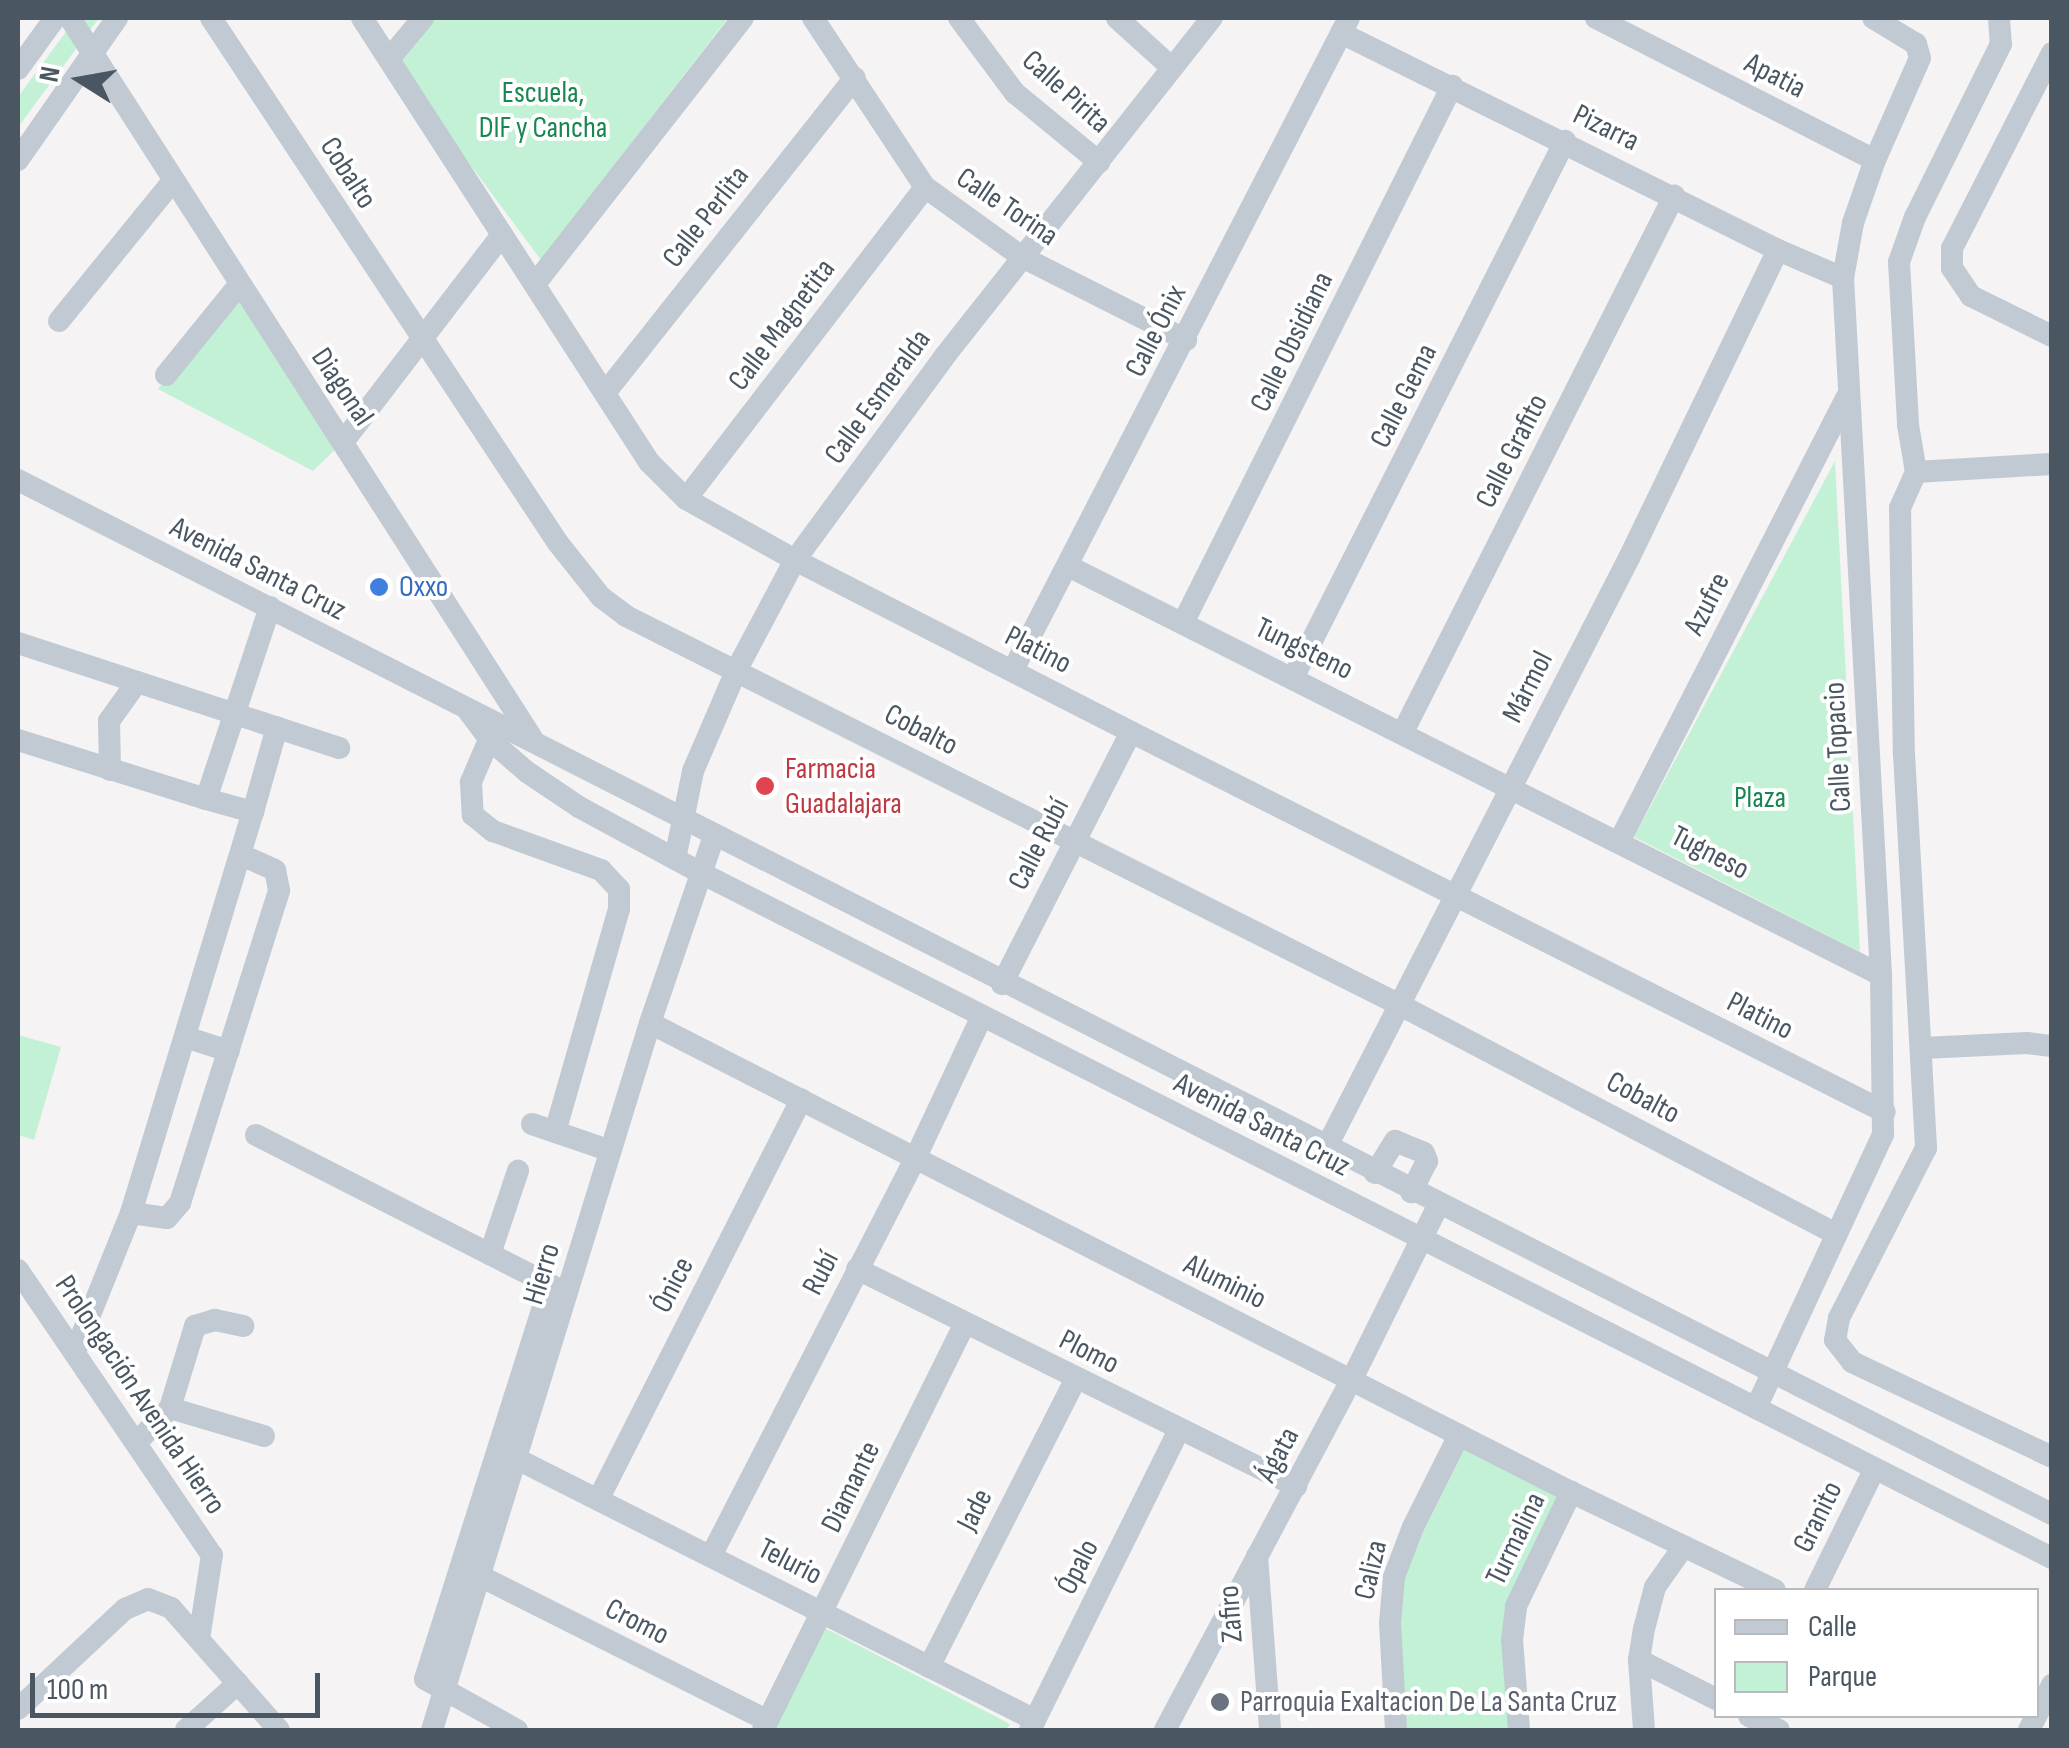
<!DOCTYPE html>
<meta charset="utf-8">
<style>
body{margin:0}
#map{position:relative;width:2069px;height:1748px;overflow:hidden;background:#f5f3f3;font-family:"Sofia Sans Condensed",sans-serif}
div>[style]{position:absolute}
.green>*{inset:0;background:#c3f1d5}
.minor>*{height:22px;margin:-11px;padding:0 11px;transform-origin:11px;border-radius:11px;background:#c1cad2}
.dots>*{width:28px;height:28px;translate:-50% -50%;box-sizing:border-box;border:5px solid #fff;border-radius:50%}
span{translate:-50% -50%;white-space:nowrap;text-align:center;line-height:1.15;-webkit-text-stroke:8px #fff;paint-order:stroke}
.street-label{font-size:30px;color:#4a5661}
.park-label{font-size:30px;color:#17864f}
.shop-label{font-size:30px;color:#366cbe}
.left{translate:0 -50%;text-align:left}
.health-label{font-size:30px;color:#be3a42}
.worship-label{font-size:30px;color:#5b616d}
.frame{position:absolute;inset:0;border:20px solid #4a5661;pointer-events:none}
.legend{position:absolute;left:1714px;top:1588px;width:325px;height:130px;box-sizing:border-box;background:#fff;border:2px solid #b7bbc0;margin:0;padding:12px 18px;list-style:none;font-size:30px;color:#4a5661}
.legend li{display:flex;align-items:center;gap:20px;height:50px}
.legend b{width:50px;border:2px solid #b7bbc0}
.north{position:absolute;left:30px;top:30px;width:100px;height:100px;-webkit-text-stroke:8px #fff;paint-order:stroke;rotate:281deg;font-size:28px;font-weight:700;line-height:40px;text-align:center;color:#4a5661}
.north::after{content:'';display:block;margin:auto;width:35px;height:45px;background:#4a5661;clip-path:polygon(50% 0,100% 100%,50% 72%,0 100%)}
.scale{position:absolute;left:30px;top:1673px;width:290px;height:45px;box-sizing:border-box;border:5px solid #4a5661;border-top:0;padding-left:12px;font-size:30px;line-height:35px;white-space:nowrap;color:#4a5661;-webkit-text-stroke:8px #fff;paint-order:stroke}
</style>
<div id="map">
<div class="green">
<div style="clip-path:polygon(76px 18px,99px 18px,18px 127px,18px 97px)"></div>
<div style="clip-path:polygon(432px 18px,728px 18px,541px 260px,394px 62px)"></div>
<div style="clip-path:polygon(238px 286px,343px 442px,313px 471px,158px 389px)"></div>
<div style="clip-path:polygon(1835px 461px,1860px 952px,1634px 837px)"></div>
<div style="clip-path:polygon(18px 1035px,61px 1047px,34px 1140px,18px 1135px)"></div>
<div style="clip-path:polygon(1459px 1435px,1571px 1492px,1516px 1606px,1519px 1730px,1396px 1730px,1394px 1577px)"></div>
<div style="clip-path:polygon(823px 1627px,1010px 1724px,1006px 1730px,771px 1730px)"></div>
</div>
<div class="minor">
<div style="left:70px;top:18px;width:855px;rotate:57.31deg"></div>
<div style="left:211px;top:18px;width:629px;rotate:56.54deg"></div>
<div style="left:558px;top:543px;width:69px;rotate:51.5deg"></div>
<div style="left:601px;top:597px;width:31px;rotate:37deg"></div>
<div style="left:626px;top:616px;width:866px;rotate:26.68deg"></div>
<div style="left:1400px;top:1005px;width:493px;rotate:27.7deg"></div>
<div style="left:362px;top:18px;width:529px;rotate:57.12deg"></div>
<div style="left:649px;top:462px;width:52px;rotate:45deg"></div>
<div style="left:686px;top:499px;width:125px;rotate:29.2deg"></div>
<div style="left:795px;top:560px;width:377px;rotate:27.1deg"></div>
<div style="left:1131px;top:732px;width:844px;rotate:26.75deg"></div>
<div style="left:813px;top:18px;width:203px;rotate:56.5deg"></div>
<div style="left:925px;top:187px;width:120px;rotate:35.8deg"></div>
<div style="left:1022px;top:257px;width:184px;rotate:26.8deg"></div>
<div style="left:959px;top:18px;width:94px;rotate:53.3deg"></div>
<div style="left:1015px;top:93px;width:109px;rotate:39.4deg"></div>
<div style="left:1117px;top:18px;width:73px;rotate:42.2deg"></div>
<div style="left:1596px;top:18px;width:313px;rotate:27deg"></div>
<div style="left:1999px;top:18px;width:26px;rotate:86deg"></div>
<div style="left:2001px;top:44px;width:193px;rotate:116.4deg"></div>
<div style="left:1915px;top:217px;width:48px;rotate:109.6deg"></div>
<div style="left:1899px;top:262px;width:163px;rotate:86.8deg"></div>
<div style="left:1908px;top:425px;width:48px;rotate:80.3deg"></div>
<div style="left:1916px;top:472px;width:39px;rotate:114deg"></div>
<div style="left:1900px;top:508px;width:246px;rotate:89.1deg"></div>
<div style="left:1904px;top:754px;width:395px;rotate:86.8deg"></div>
<div style="left:1926px;top:1148px;width:191px;rotate:117.1deg"></div>
<div style="left:1839px;top:1318px;width:22px;rotate:100deg"></div>
<div style="left:1835px;top:1340px;width:28px;rotate:52deg"></div>
<div style="left:1852px;top:1362px;width:221px;rotate:25.4deg"></div>
<div style="left:1341px;top:33px;width:488px;rotate:26.4deg"></div>
<div style="left:1778px;top:250px;width:71px;rotate:23.3deg"></div>
<div style="left:2052px;top:53px;width:219px;rotate:117.1deg"></div>
<div style="left:1952px;top:248px;width:20px;rotate:90deg"></div>
<div style="left:1952px;top:268px;width:34px;rotate:56deg"></div>
<div style="left:1971px;top:296px;width:90px;rotate:26.3deg"></div>
<div style="left:389px;top:59px;width:53px;rotate:-50.3deg"></div>
<div style="left:18px;top:69px;width:63px;rotate:-54deg"></div>
<div style="left:18px;top:160px;width:173px;rotate:-55.1deg"></div>
<div style="left:535px;top:284px;width:338px;rotate:-52deg"></div>
<div style="left:59px;top:321px;width:179px;rotate:-50.9deg"></div>
<div style="left:166px;top:375px;width:114px;rotate:-51deg"></div>
<div style="left:605px;top:393px;width:402px;rotate:-51.6deg"></div>
<div style="left:343px;top:442px;width:261px;rotate:-52.5deg"></div>
<div style="left:1916px;top:472px;width:136px;rotate:-3.4deg"></div>
<div style="left:18px;top:480px;width:2282px;rotate:26.95deg"></div>
<div style="left:686px;top:499px;width:393px;rotate:-52.5deg"></div>
<div style="left:1070px;top:567px;width:908px;rotate:26.71deg"></div>
<div style="left:270px;top:607px;width:202px;rotate:108.4deg"></div>
<div style="left:206px;top:799px;width:49px;rotate:15.5deg"></div>
<div style="left:253px;top:812px;width:88px;rotate:-74.2deg"></div>
<div style="left:1183px;top:623px;width:601px;rotate:-63.39deg"></div>
<div style="left:18px;top:643px;width:338px;rotate:18.1deg"></div>
<div style="left:1013px;top:670px;width:733px;rotate:-62.74deg"></div>
<div style="left:1294px;top:676px;width:600px;rotate:-63.14deg"></div>
<div style="left:469px;top:712px;width:34px;rotate:53deg"></div>
<div style="left:489px;top:739px;width:50px;rotate:41deg"></div>
<div style="left:527px;top:772px;width:63px;rotate:33.9deg"></div>
<div style="left:579px;top:807px;width:139px;rotate:28.4deg"></div>
<div style="left:701px;top:873px;width:1515px;rotate:26.89deg"></div>
<div style="left:494px;top:728px;width:59px;rotate:113.1deg"></div>
<div style="left:471px;top:782px;width:33px;rotate:87deg"></div>
<div style="left:473px;top:815px;width:26px;rotate:39deg"></div>
<div style="left:493px;top:831px;width:115px;rotate:19.9deg"></div>
<div style="left:601px;top:870px;width:26px;rotate:47deg"></div>
<div style="left:619px;top:889px;width:20px;rotate:90deg"></div>
<div style="left:619px;top:909px;width:232px;rotate:106deg"></div>
<div style="left:1403px;top:732px;width:601px;rotate:-63.18deg"></div>
<div style="left:18px;top:740px;width:197px;rotate:17.4deg"></div>
<div style="left:110px;top:770px;width:49px;rotate:-91.2deg"></div>
<div style="left:109px;top:721px;width:48px;rotate:-54.3deg"></div>
<div style="left:1620px;top:840px;width:496px;rotate:-62.9deg"></div>
<div style="left:675px;top:859px;width:90px;rotate:-78.4deg"></div>
<div style="left:693px;top:771px;width:111px;rotate:-66.7deg"></div>
<div style="left:737px;top:669px;width:123px;rotate:-62deg"></div>
<div style="left:795px;top:560px;width:252px;rotate:-53.7deg"></div>
<div style="left:944px;top:357px;width:432px;rotate:-51.7deg"></div>
<div style="left:1002px;top:984px;width:283px;rotate:-62.9deg"></div>
<div style="left:650px;top:1023px;width:1034px;rotate:26.99deg"></div>
<div style="left:1571px;top:1492px;width:226px;rotate:25.7deg"></div>
<div style="left:185px;top:1037px;width:46px;rotate:17.7deg"></div>
<div style="left:1923px;top:1048px;width:104px;rotate:-2.8deg"></div>
<div style="left:2027px;top:1043px;width:25px;rotate:7deg"></div>
<div style="left:532px;top:1124px;width:83px;rotate:18.9deg"></div>
<div style="left:256px;top:1135px;width:341px;rotate:27deg"></div>
<div style="left:1326px;top:1148px;width:663px;rotate:-62.82deg"></div>
<div style="left:1629px;top:558px;width:342px;rotate:-64.2deg"></div>
<div style="left:1375px;top:1173px;width:38px;rotate:-58deg"></div>
<div style="left:1395px;top:1141px;width:31px;rotate:22deg"></div>
<div style="left:1424px;top:1153px;width:9px;rotate:69deg"></div>
<div style="left:1427px;top:1161px;width:35px;rotate:117deg"></div>
<div style="left:131px;top:1213px;width:36px;rotate:8deg"></div>
<div style="left:167px;top:1218px;width:20px;rotate:-49deg"></div>
<div style="left:180px;top:1203px;width:328px;rotate:-72.4deg"></div>
<div style="left:279px;top:890px;width:20px;rotate:-101deg"></div>
<div style="left:275px;top:870px;width:37px;rotate:-156deg"></div>
<div style="left:490px;top:1254px;width:88px;rotate:-71.4deg"></div>
<div style="left:857px;top:1269px;width:490px;rotate:26.3deg"></div>
<div style="left:18px;top:1270px;width:345px;rotate:55.8deg"></div>
<div style="left:212px;top:1555px;width:85px;rotate:98.8deg"></div>
<div style="left:75px;top:1352px;width:150px;rotate:-68.1deg"></div>
<div style="left:131px;top:1213px;width:419px;rotate:-73.1deg"></div>
<div style="left:170px;top:1408px;width:98px;rotate:16.6deg"></div>
<div style="left:1756px;top:1408px;width:302px;rotate:-65.1deg"></div>
<div style="left:1883px;top:1134px;width:159px;rotate:-90.7deg"></div>
<div style="left:1881px;top:975px;width:698px;rotate:-93.12deg"></div>
<div style="left:1843px;top:278px;width:56px;rotate:-79.7deg"></div>
<div style="left:1853px;top:223px;width:67px;rotate:-70.8deg"></div>
<div style="left:1875px;top:160px;width:111px;rotate:-66.2deg"></div>
<div style="left:1920px;top:58px;width:15px;rotate:-106deg"></div>
<div style="left:1916px;top:44px;width:50px;rotate:-148.8deg"></div>
<div style="left:136px;top:1443px;width:49px;rotate:-45.8deg"></div>
<div style="left:170px;top:1408px;width:86px;rotate:-73deg"></div>
<div style="left:195px;top:1326px;width:21px;rotate:-17deg"></div>
<div style="left:215px;top:1320px;width:29px;rotate:12deg"></div>
<div style="left:517px;top:1459px;width:580px;rotate:26.74deg"></div>
<div style="left:599px;top:1498px;width:447px;rotate:-63.1deg"></div>
<div style="left:711px;top:1556px;width:446px;rotate:-62.8deg"></div>
<div style="left:915px;top:1159px;width:158px;rotate:-64.9deg"></div>
<div style="left:1257px;top:1556px;width:174px;rotate:85.7deg"></div>
<div style="left:480px;top:1576px;width:322px;rotate:26.7deg"></div>
<div style="left:1815px;top:1590px;width:134px;rotate:-63.8deg"></div>
<div style="left:1639px;top:1660px;width:86px;rotate:26.9deg"></div>
<div style="left:929px;top:1667px;width:322px;rotate:-63deg"></div>
<div style="left:18px;top:1709px;width:146px;rotate:-43.1deg"></div>
<div style="left:125px;top:1609px;width:25px;rotate:-23deg"></div>
<div style="left:148px;top:1599px;width:25px;rotate:21deg"></div>
<div style="left:171px;top:1608px;width:163px;rotate:48.5deg"></div>
<div style="left:1749px;top:1716px;width:33px;rotate:25deg"></div>
<div style="left:186px;top:1730px;width:70px;rotate:-42.1deg"></div>
<div style="left:432px;top:1730px;width:740px;rotate:-72.86deg"></div>
<div style="left:650px;top:1023px;width:198px;rotate:-71.1deg"></div>
<div style="left:517px;top:1730px;width:105px;rotate:-151deg"></div>
<div style="left:425px;top:1679px;width:413px;rotate:-72.4deg"></div>
<div style="left:763px;top:1730px;width:454px;rotate:-63.6deg"></div>
<div style="left:1030px;top:1730px;width:335px;rotate:-63.6deg"></div>
<div style="left:1165px;top:1730px;width:398px;rotate:-62deg"></div>
<div style="left:1352px;top:1379px;width:193px;rotate:-63.6deg"></div>
<div style="left:1396px;top:1730px;width:107px;rotate:-93.2deg"></div>
<div style="left:1390px;top:1623px;width:46px;rotate:-85deg"></div>
<div style="left:1394px;top:1577px;width:53px;rotate:-69.2deg"></div>
<div style="left:1413px;top:1527px;width:103px;rotate:-63.4deg"></div>
<div style="left:1519px;top:1730px;width:90px;rotate:-94.4deg"></div>
<div style="left:1512px;top:1640px;width:34px;rotate:-83deg"></div>
<div style="left:1516px;top:1606px;width:127px;rotate:-64.2deg"></div>
<div style="left:1644px;top:1730px;width:70px;rotate:-94.1deg"></div>
<div style="left:1639px;top:1660px;width:31px;rotate:-81deg"></div>
<div style="left:1644px;top:1629px;width:43px;rotate:-75.3deg"></div>
<div style="left:1655px;top:1587px;width:50px;rotate:-54.7deg"></div>
<div style="left:2029px;top:1730px;width:51px;rotate:-62.9deg"></div>
</div>
<div class="dots">
<div style="left:379px;top:587px;background:#3f7fe0"></div>
<div style="left:765px;top:786px;background:#e0444e"></div>
<div style="left:1220px;top:1702px;background:#6b7280"></div>
</div>
<div class="street-label">
<span style="left:1775px;top:76px;rotate:27deg">Apatia</span>
<span style="left:1066px;top:92px;rotate:42deg">Calle Pirita</span>
<span style="left:1606px;top:128px;rotate:26deg">Pizarra</span>
<span style="left:348px;top:173px;rotate:57deg">Cobalto</span>
<span style="left:1007px;top:207px;rotate:34deg">Calle Torina</span>
<span style="left:706px;top:217px;rotate:-52deg">Calle Perlita</span>
<span style="left:782px;top:325px;rotate:-53deg">Calle Magnetita</span>
<span style="left:1156px;top:331px;rotate:-63deg">Calle Ónix</span>
<span style="left:1292px;top:342px;rotate:-64deg">Calle Obsidiana</span>
<span style="left:342px;top:387px;rotate:56deg">Diagonal</span>
<span style="left:1404px;top:396px;rotate:-63deg">Calle Gema</span>
<span style="left:878px;top:397px;rotate:-54deg">Calle Esmeralda</span>
<span style="left:1512px;top:451px;rotate:-63deg">Calle Grafito</span>
<span style="left:258px;top:569px;rotate:27deg">Avenida Santa Cruz</span>
<span style="left:1707px;top:604px;rotate:-63deg">Azufre</span>
<span style="left:1304px;top:649px;rotate:26deg">Tungsteno</span>
<span style="left:1038px;top:650px;rotate:27deg">Platino</span>
<span style="left:1528px;top:687px;rotate:-63deg">Mármol</span>
<span style="left:921px;top:730px;rotate:27deg">Cobalto</span>
<span style="left:1838px;top:747px;rotate:-93deg">Calle Topacio</span>
<span style="left:1039px;top:844px;rotate:-63deg">Calle Rubí</span>
<span style="left:1710px;top:853px;rotate:27deg">Tugneso</span>
<span style="left:1760px;top:1016px;rotate:27deg">Platino</span>
<span style="left:1643px;top:1098px;rotate:28deg">Cobalto</span>
<span style="left:1262px;top:1125px;rotate:27deg">Avenida Santa Cruz</span>
<span style="left:821px;top:1273px;rotate:-63deg">Rubí</span>
<span style="left:542px;top:1274px;rotate:-73deg">Hierro</span>
<span style="left:1225px;top:1282px;rotate:26deg">Aluminio</span>
<span style="left:673px;top:1285px;rotate:-63deg">Ónice</span>
<span style="left:1089px;top:1352px;rotate:27deg">Plomo</span>
<span style="left:140px;top:1395px;rotate:56deg">Prolongación Avenida Hierro</span>
<span style="left:1278px;top:1455px;rotate:-62deg">Ágata</span>
<span style="left:851px;top:1487px;rotate:-64deg">Diamante</span>
<span style="left:975px;top:1510px;rotate:-63deg">Jade</span>
<span style="left:1818px;top:1517px;rotate:-64deg">Granito</span>
<span style="left:1516px;top:1539px;rotate:-64deg">Turmalina</span>
<span style="left:790px;top:1562px;rotate:27deg">Telurio</span>
<span style="left:1078px;top:1567px;rotate:-63deg">Ópalo</span>
<span style="left:1371px;top:1570px;rotate:-77deg">Caliza</span>
<span style="left:1231px;top:1614px;rotate:-94deg">Zafiro</span>
<span style="left:637px;top:1622px;rotate:27deg">Cromo</span>
</div>
<div class="park-label">
<span style="left:543px;top:110px">Escuela,<br>DIF y Cancha</span>
<span style="left:1760px;top:798px">Plaza</span>
</div>
<div class="shop-label">
<span class="left" style="left:399px;top:587px">Oxxo</span>
</div>
<div class="health-label">
<span class="left" style="left:785px;top:786px">Farmacia<br>Guadalajara</span>
</div>
<div class="worship-label">
<span class="left" style="left:1240px;top:1702px">Parroquia Exaltacion De La Santa Cruz</span>
</div>
<div class="frame"></div>
<ul class="legend">
<li><b style="height:12px;background:#c1cad2"></b>Calle</li>
<li><b style="height:28px;background:#c3f1d5"></b>Parque</li>
</ul>
<div class="north">N</div>
<div class="scale">100 m</div>
</div>
